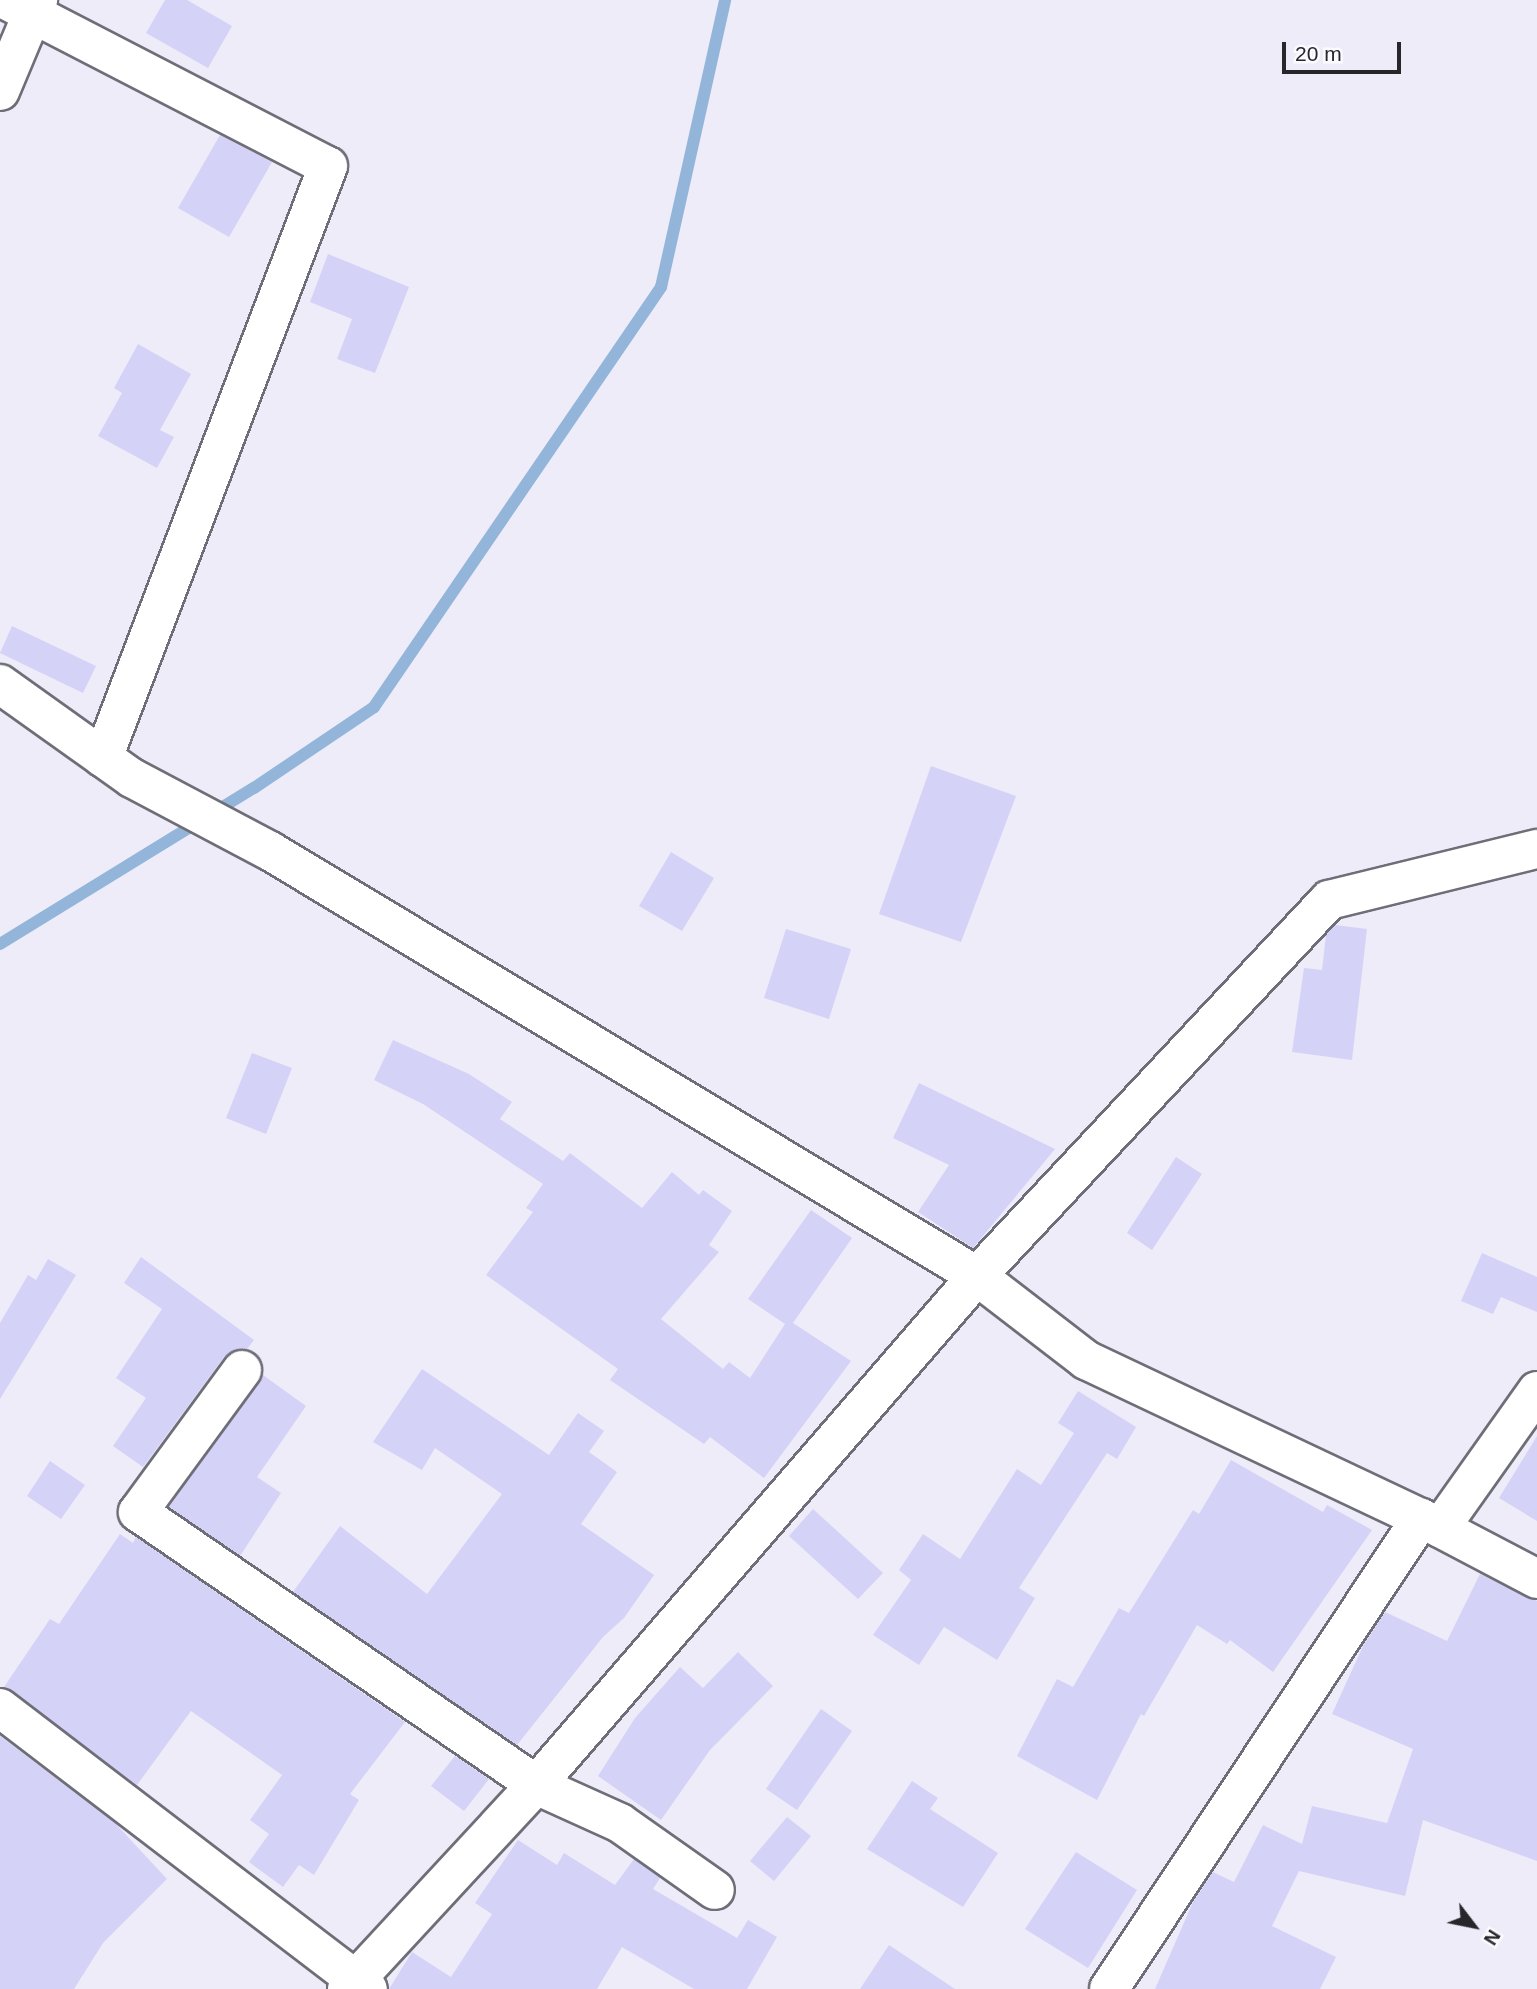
<!DOCTYPE html>
<style>
body{margin:0}
#map{position:relative;width:1537px;height:1989px;overflow:hidden;background:#edecf8;font-family:Helvetica,sans-serif}
div>[style]{position:absolute}
.stream>*{height:12px;margin:-6px;padding:0 6px;transform-origin:6px;border-radius:6px;background:#93b5da}
.building>*{inset:0;background:#d5d2f8}
.roads{filter:drop-shadow(2px 0 #6e6e78) drop-shadow(-2px 0 #6e6e78) drop-shadow(0 2px #6e6e78) drop-shadow(0 -2px #6e6e78)}
.minor>*{height:38px;margin:-19px;padding:0 19px;transform-origin:19px;border-radius:19px;background:#fff}
span{translate:-50% -50%;white-space:nowrap;text-align:center;line-height:1.15;-webkit-text-stroke:5px #fafaff;paint-order:stroke}
.north{position:absolute;left:1439px;top:1891px;width:70px;height:70px;-webkit-text-stroke:5px #fafaff;paint-order:stroke;rotate:122deg;font-size:19px;font-weight:700;line-height:28px;text-align:center;color:#27262b}
.north::after{content:'';display:block;margin:auto;width:24px;height:32px;background:#27262b;clip-path:polygon(50% 0,100% 100%,50% 72%,0 100%)}
.scale{position:absolute;left:1282px;top:42px;width:119px;height:32px;box-sizing:border-box;border:4px solid #27262b;border-top:0;padding-left:9px;font-size:21px;line-height:24px;white-space:nowrap;color:#27262b;-webkit-text-stroke:5px #fafaff;paint-order:stroke}
</style>
<div id="map">
<div class="stream">
<div style="left:0;top:944px;width:298px;rotate:-31.6deg"></div>
<div style="left:254px;top:788px;width:145px;rotate:-34deg"></div>
<div style="left:374px;top:707px;width:509px;rotate:-55.65deg"></div>
<div style="left:661px;top:287px;width:294px;rotate:-77.4deg"></div>
</div>
<div class="building">
<div style="clip-path:polygon(165px 0,187px 0,232px 26px,208px 68px,146px 33px)"></div>
<div style="clip-path:polygon(220px 135px,272px 162px,229px 237px,178px 208px)"></div>
<div style="clip-path:polygon(328px 254px,409px 287px,375px 373px,337px 359px,352px 319px,310px 302px)"></div>
<div style="clip-path:polygon(138px 344px,191px 374px,160px 430px,174px 437px,157px 468px,98px 436px,122px 393px,114px 388px)"></div>
<div style="clip-path:polygon(12px 626px,96px 666px,83px 693px,0 653px)"></div>
<div style="clip-path:polygon(931px 766px,1016px 796px,961px 942px,879px 914px)"></div>
<div style="clip-path:polygon(671px 852px,714px 878px,682px 931px,639px 906px)"></div>
<div style="clip-path:polygon(1335px 925px,1367px 929px,1352px 1060px,1292px 1052px,1304px 968px,1322px 970px,1326px 935px)"></div>
<div style="clip-path:polygon(786px 929px,851px 949px,829px 1019px,764px 998px)"></div>
<div style="clip-path:polygon(393px 1040px,469px 1074px,512px 1102px,500px 1119px,563px 1161px,570px 1153px,642px 1208px,672px 1172px,699px 1195px,703px 1190px,732px 1211px,709px 1245px,719px 1252px,661px 1319px,723px 1369px,729px 1362px,750px 1378px,785px 1324px,748px 1299px,811px 1210px,852px 1238px,793px 1323px,851px 1361px,764px 1478px,710px 1437px,704px 1444px,610px 1380px,618px 1369px,486px 1275px,533px 1212px,526px 1208px,543px 1184px,423px 1104px,374px 1080px)"></div>
<div style="clip-path:polygon(252px 1053px,292px 1068px,266px 1134px,226px 1118px)"></div>
<div style="clip-path:polygon(919px 1083px,1055px 1149px,973px 1248px,918px 1212px,949px 1165px,893px 1138px)"></div>
<div style="clip-path:polygon(1176px 1157px,1202px 1174px,1152px 1250px,1127px 1233px)"></div>
<div style="clip-path:polygon(1482px 1253px,1537px 1277px,1537px 1312px,1501px 1297px,1493px 1314px,1461px 1301px)"></div>
<div style="clip-path:polygon(141px 1257px,254px 1340px,247px 1349px,234px 1350px,224px 1357px,143px 1467px,113px 1446px,146px 1398px,116px 1378px,162px 1309px,124px 1283px)"></div>
<div style="clip-path:polygon(48px 1259px,76px 1275px,0 1399px,0 1323px,28px 1275px,36px 1280px)"></div>
<div style="clip-path:polygon(422px 1369px,549px 1455px,578px 1413px,604px 1431px,589px 1452px,617px 1472px,581px 1524px,654px 1575px,624px 1618px,603px 1637px,517px 1745px,293px 1592px,340px 1526px,427px 1594px,502px 1494px,435px 1448px,422px 1470px,373px 1442px)"></div>
<div style="clip-path:polygon(263px 1375px,306px 1406px,257px 1477px,281px 1493px,240px 1556px,169px 1507px)"></div>
<div style="clip-path:polygon(1078px 1391px,1136px 1427px,1117px 1459px,1107px 1453px,1019px 1588px,1035px 1598px,997px 1660px,944px 1627px,919px 1665px,873px 1635px,911px 1580px,899px 1570px,923px 1534px,960px 1559px,1017px 1469px,1041px 1485px,1074px 1433px,1058px 1423px)"></div>
<div style="clip-path:polygon(1537px 1436px,1537px 1521px,1499px 1498px)"></div>
<div style="clip-path:polygon(1231px 1460px,1323px 1512px,1327px 1505px,1372px 1530px,1273px 1672px,1230px 1640px,1227px 1644px,1197px 1625px,1144px 1716px,1141px 1714px,1097px 1800px,1017px 1756px,1057px 1679px,1073px 1687px,1119px 1608px,1129px 1613px,1193px 1510px,1199px 1514px)"></div>
<div style="clip-path:polygon(50px 1461px,85px 1485px,61px 1519px,27px 1496px)"></div>
<div style="clip-path:polygon(813px 1509px,883px 1573px,858px 1599px,789px 1536px)"></div>
<div style="clip-path:polygon(120px 1534px,133px 1543px,136px 1537px,405px 1722px,350px 1794px,359px 1800px,314px 1875px,299px 1865px,283px 1887px,249px 1862px,269px 1834px,250px 1820px,282px 1775px,191px 1711px,137px 1785px,4px 1687px,50px 1619px,59px 1624px)"></div>
<div style="clip-path:polygon(1480px 1574px,1537px 1601px,1537px 1861px,1423px 1820px,1405px 1896px,1299px 1871px,1272px 1926px,1336px 1957px,1320px 1989px,1155px 1989px,1193px 1902px,1213px 1872px,1234px 1882px,1263px 1825px,1302px 1844px,1312px 1806px,1387px 1823px,1413px 1749px,1332px 1714px,1363px 1646px,1385px 1612px,1447px 1641px)"></div>
<div style="clip-path:polygon(738px 1652px,773px 1686px,710px 1750px,661px 1820px,598px 1776px,635px 1718px,680px 1667px,703px 1688px)"></div>
<div style="clip-path:polygon(821px 1709px,852px 1731px,797px 1810px,766px 1789px)"></div>
<div style="clip-path:polygon(0 1736px,114px 1822px,167px 1879px,103px 1943px,74px 1989px,0 1989px)"></div>
<div style="clip-path:polygon(455px 1756px,489px 1779px,464px 1811px,431px 1786px)"></div>
<div style="clip-path:polygon(912px 1781px,938px 1798px,930px 1809px,998px 1853px,963px 1907px,867px 1849px)"></div>
<div style="clip-path:polygon(787px 1817px,811px 1836px,774px 1881px,750px 1861px)"></div>
<div style="clip-path:polygon(518px 1840px,557px 1865px,564px 1853px,615px 1885px,634px 1859px,660px 1878px,653px 1889px,737px 1938px,748px 1920px,777px 1937px,747px 1989px,694px 1989px,622px 1947px,597px 1989px,389px 1989px,412px 1952px,451px 1977px,492px 1914px,475px 1903px)"></div>
<div style="clip-path:polygon(1076px 1852px,1137px 1890px,1088px 1968px,1025px 1929px)"></div>
<div style="clip-path:polygon(889px 1945px,955px 1989px,860px 1989px)"></div>
</div>
<div class="roads">
<div class="minor">
<div style="left:6px;top:0;width:362px;rotate:27.3deg"></div>
<div style="left:328px;top:166px;width:633px;rotate:110.81deg"></div>
<div style="left:0;top:91px;width:99px;rotate:-67.3deg"></div>
<div style="left:0;top:684px;width:162px;rotate:35.5deg"></div>
<div style="left:132px;top:778px;width:156px;rotate:27.9deg"></div>
<div style="left:270px;top:851px;width:825px;rotate:31.01deg"></div>
<div style="left:977px;top:1276px;width:138px;rotate:37.6deg"></div>
<div style="left:1086px;top:1360px;width:370px;rotate:25.3deg"></div>
<div style="left:1421px;top:1518px;width:131px;rotate:27.7deg"></div>
<div style="left:242px;top:1370px;width:176px;rotate:126.2deg"></div>
<div style="left:138px;top:1512px;width:483px;rotate:34.4deg"></div>
<div style="left:536px;top:1785px;width:92px;rotate:24.3deg"></div>
<div style="left:620px;top:1823px;width:116px;rotate:35.2deg"></div>
<div style="left:1440px;top:1528px;width:168px;rotate:-54.7deg"></div>
<div style="left:0;top:1708px;width:463px;rotate:37.4deg"></div>
<div style="left:347px;top:1989px;width:278px;rotate:-47.2deg"></div>
<div style="left:536px;top:1785px;width:673px;rotate:-49.09deg"></div>
<div style="left:977px;top:1276px;width:515px;rotate:-46.89deg"></div>
<div style="left:1329px;top:900px;width:214px;rotate:-13.8deg"></div>
<div style="left:1109px;top:1989px;width:565px;rotate:-56.48deg"></div>
</div>
</div>
<div class="north">N</div>
<div class="scale">20 m</div>
</div>
